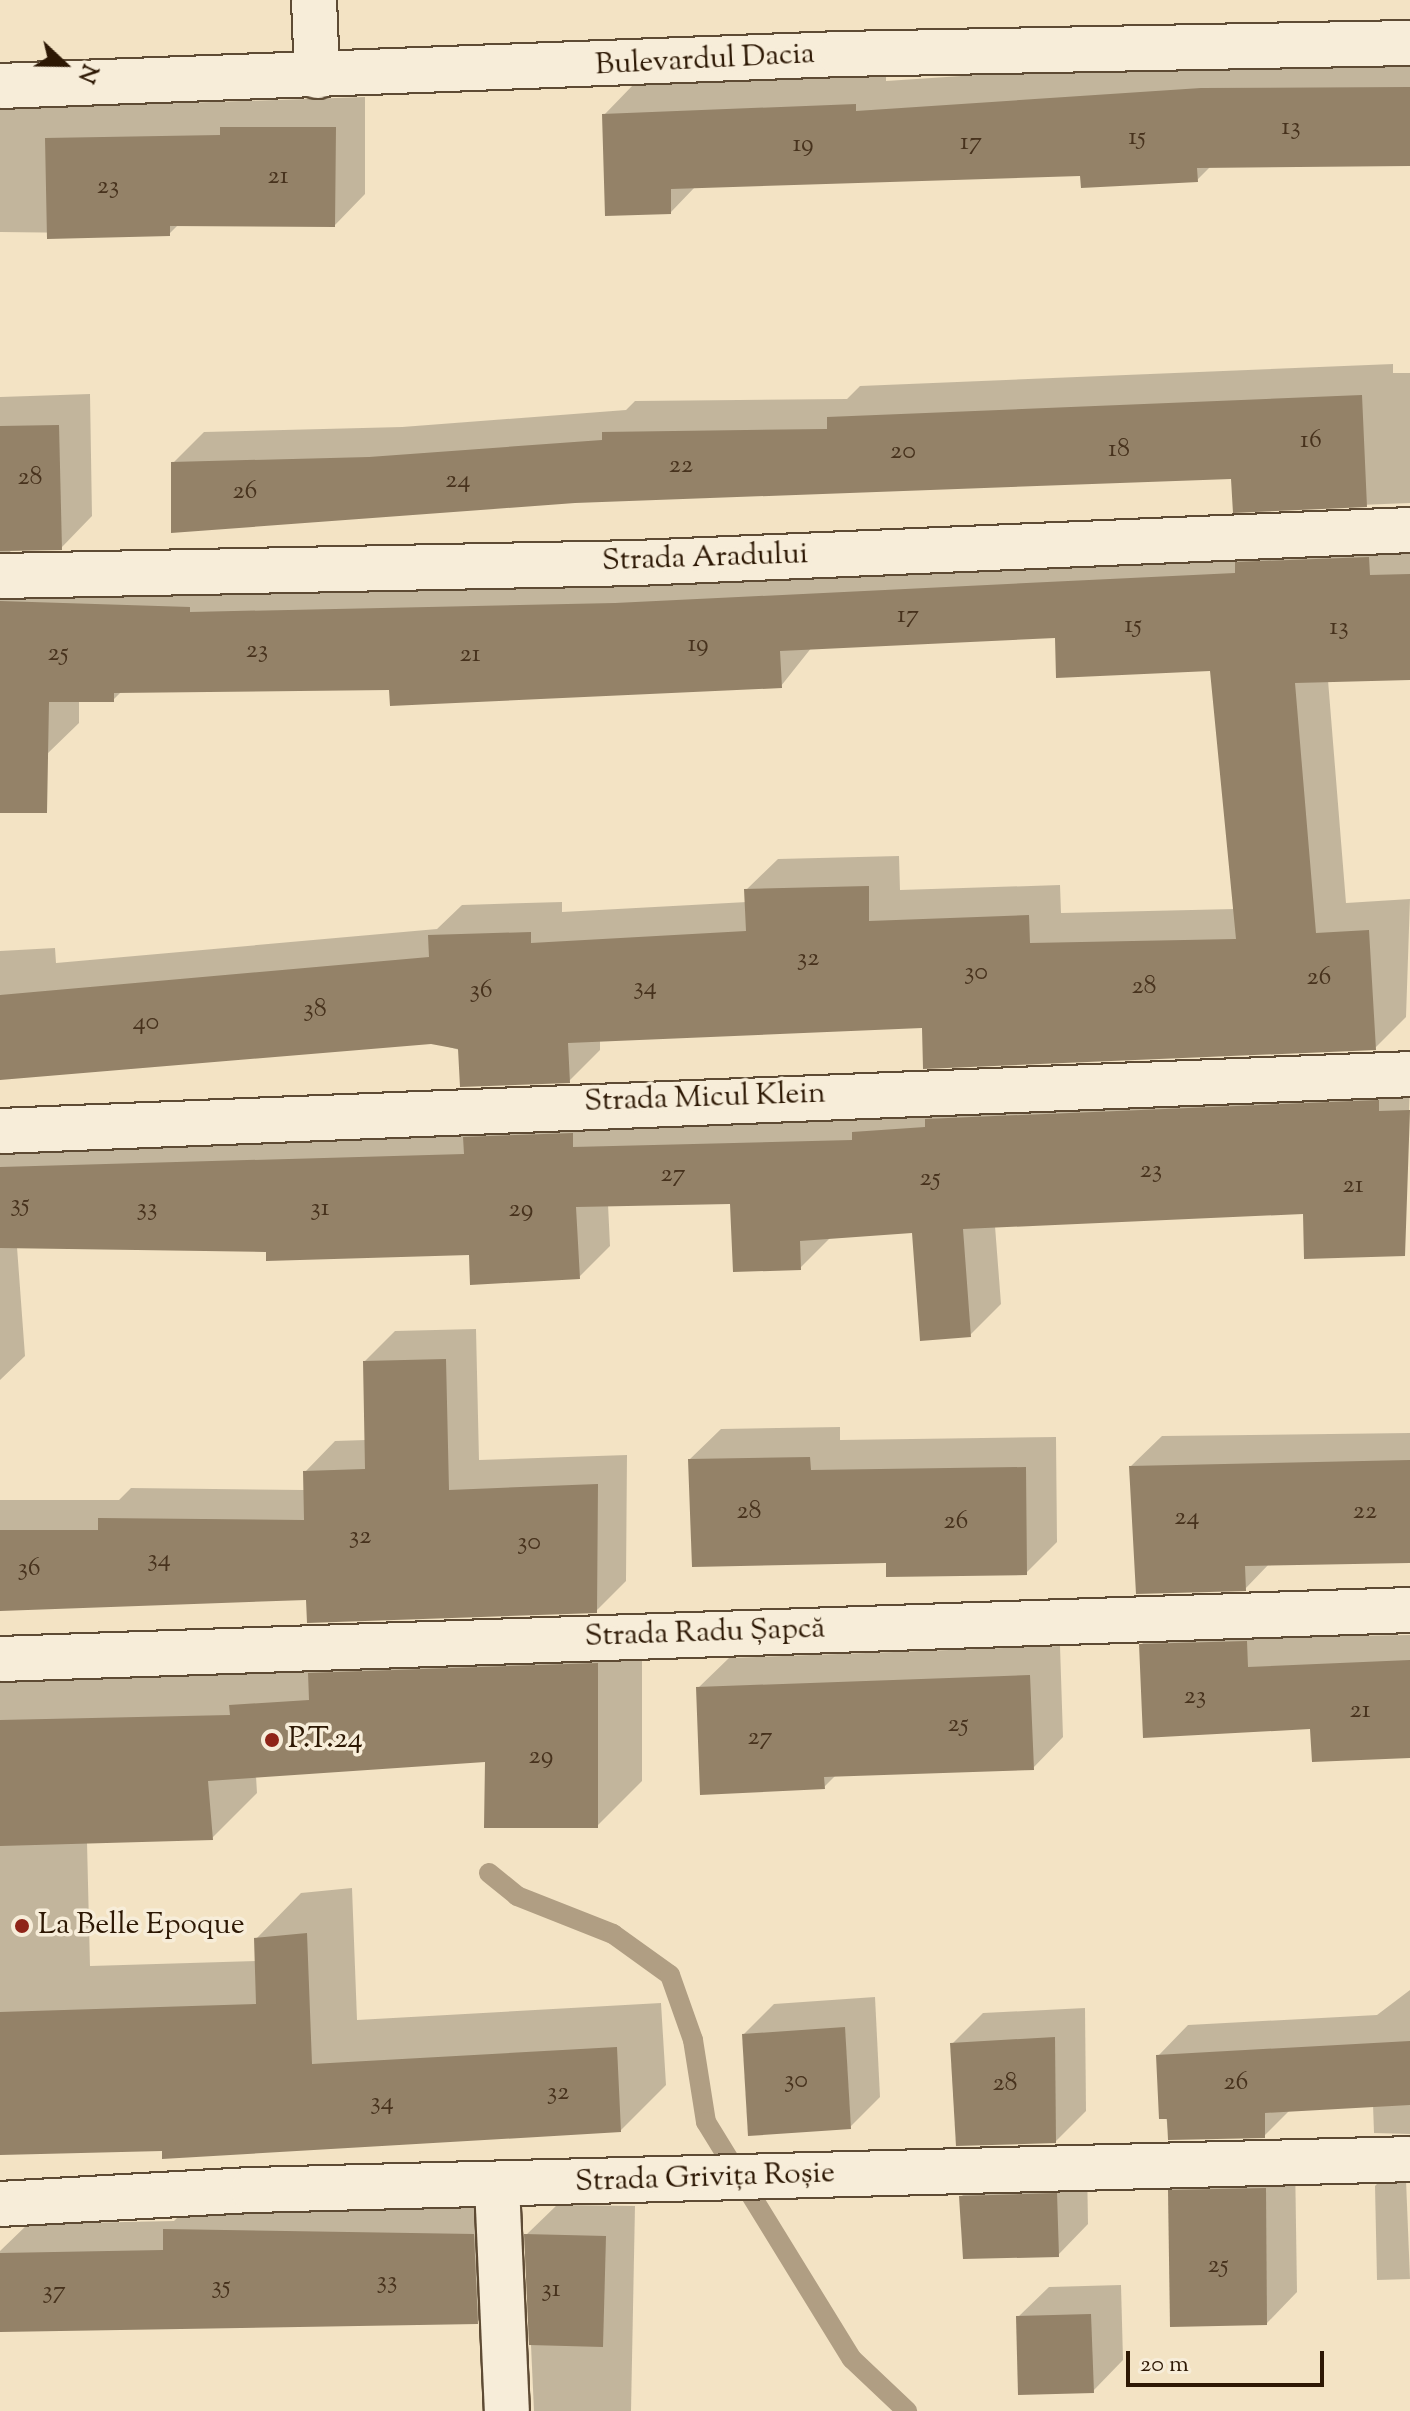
<!DOCTYPE html>
<meta charset="utf-8">
<style>
body{margin:0}
#map{position:relative;width:1410px;height:2411px;overflow:hidden;background:#f3e3c4;font-family:"Sorts Mill Goudy",serif}
div>[style]{position:absolute}
.shadow>*{inset:0;background:#0003}
.stream>*{height:20px;margin:-10px;padding:0 10px;transform-origin:10px;border-radius:10px;background:#b09e83}
.building>*{inset:0;background:#948268}
.roads{filter:drop-shadow(2px 0 #5e4b34) drop-shadow(-2px 0 #5e4b34) drop-shadow(0 2px #5e4b34) drop-shadow(0 -2px #5e4b34)}
.street>*{height:44px;margin:-22px;padding:0 22px;transform-origin:22px;border-radius:22px;background:#f7edd9}
.dots>*{width:22px;height:22px;translate:-50% -50%;box-sizing:border-box;border:4px solid #f7edd9;border-radius:50%}
span{translate:-50% -50%;white-space:nowrap;text-align:center;line-height:1.15;-webkit-text-stroke:7px #f7edd9;paint-order:stroke}
.number-label{font-size:26px;color:#47321d}
.number-label span{-webkit-text-stroke-width:0}
.street-label{font-size:30px;color:#2d1804}
.poi-label{font-size:30px;color:#2d1804}
.left{translate:0 -50%;text-align:left}
.north{position:absolute;left:24px;top:24px;width:80px;height:80px;-webkit-text-stroke:6px #f7edd9;paint-order:stroke;rotate:112deg;font-size:22px;font-weight:700;line-height:32px;text-align:center;color:#2d1804}
.north::after{content:'';display:block;margin:auto;width:28px;height:36px;background:#2d1804;clip-path:polygon(50% 0,100% 100%,50% 72%,0 100%)}
.scale{position:absolute;left:1126px;top:2351px;width:198px;height:36px;box-sizing:border-box;border:4px solid #2d1804;border-top:0;padding-left:10px;font-size:24px;line-height:28px;white-space:nowrap;color:#2d1804;-webkit-text-stroke:6px #f7edd9;paint-order:stroke}
</style>
<div id="map">
<div class="shadow">
<div style="clip-path:polygon(1410px 57px,1410px 164px,1211px 166px,1197px 180px,1082px 174px,695px 187px,671px 212px,604px 115px,634px 84px,886px 75px,886px 81px,1233px 58px)"></div>
<div style="clip-path:polygon(365px 97px,365px 194px,335px 225px,179px 224px,169px 234px,0 232px,0 109px)"></div>
<div style="clip-path:polygon(1393px 364px,1393px 373px,1410px 373px,1410px 503px,1235px 510px,1233px 477px,173px 463px,204px 432px,402px 427px,626px 410px,635px 401px,847px 399px,860px 386px)"></div>
<div style="clip-path:polygon(90px 394px,92px 516px,61px 548px,10px 551px,20px 568px,1410px 526px,1410px 678px,1328px 680px,1346px 903px,1410px 899px,1406px 1017px,1375px 1048px,924px 1026px,600px 1039px,600px 1050px,569px 1081px,431px 1042px,0 1079px,0 951px,55px 948px,56px 963px,437px 929px,462px 905px,562px 902px,562px 912px,747px 902px,746px 890px,778px 859px,899px 856px,900px 890px,1060px 885px,1061px 913px,1235px 909px,1212px 669px,1057px 636px,812px 647px,781px 686px,122px 691px,113px 700px,79px 700px,79px 723px,47px 754px,0 753px,0 397px)"></div>
<div style="clip-path:polygon(1410px 1081px,1404px 1254px,1305px 1212px,995px 1226px,1001px 1304px,970px 1335px,914px 1231px,831px 1237px,800px 1268px,732px 1202px,608px 1204px,610px 1246px,579px 1277px,470px 1253px,17px 1247px,25px 1356px,0 1380px,0 1138px)"></div>
<div style="clip-path:polygon(476px 1329px,479px 1460px,627px 1455px,626px 1581px,596px 1611px,308px 1598px,0 1608px,0 1500px,119px 1500px,131px 1488px,305px 1490px,305px 1472px,335px 1441px,366px 1440px,365px 1361px,395px 1331px)"></div>
<div style="clip-path:polygon(840px 1427px,840px 1440px,1056px 1437px,1057px 1542px,1026px 1573px,888px 1561px,690px 1459px,721px 1429px)"></div>
<div style="clip-path:polygon(1410px 1433px,1410px 1561px,1270px 1563px,1245px 1589px,1131px 1466px,1162px 1436px)"></div>
<div style="clip-path:polygon(1277px 1611px,1278px 1637px,1410px 1635px,1410px 1756px,1312px 1727px,1141px 1645px,1171px 1615px)"></div>
<div style="clip-path:polygon(642px 1619px,642px 1781px,597px 1826px,487px 1760px,256px 1776px,257px 1793px,212px 1838px,87px 1842px,90px 1966px,256px 1961px,256px 1939px,301px 1893px,352px 1888px,357px 2020px,661px 2003px,666px 2085px,621px 2130px,0 2153px,0 1677px)"></div>
<div style="clip-path:polygon(1060px 1646px,1063px 1737px,1033px 1768px,837px 1774px,824px 1787px,698px 1688px,729px 1658px)"></div>
<div style="clip-path:polygon(1410px 1990px,1410px 2134px,1374px 2133px,1373px 2105px,1290px 2110px,1264px 2136px,1169px 2138px,1158px 2056px,1188px 2025px,1377px 2015px)"></div>
<div style="clip-path:polygon(875px 1997px,880px 2097px,850px 2127px,744px 2034px,774px 2004px)"></div>
<div style="clip-path:polygon(1085px 2008px,1086px 2111px,1055px 2142px,952px 2044px,983px 2013px)"></div>
<div style="clip-path:polygon(1405px 2155px,1410px 2279px,1377px 2280px,1375px 2186px)"></div>
<div style="clip-path:polygon(1295px 2158px,1297px 2292px,1267px 2323px,1170px 2191px,1201px 2161px)"></div>
<div style="clip-path:polygon(1087px 2164px,1088px 2224px,1058px 2255px,961px 2197px,992px 2166px)"></div>
<div style="clip-path:polygon(196px 2199px,504px 2204px,508px 2292px,477px 2322px,0 2329px,0 2251px,28px 2224px,174px 2221px)"></div>
<div style="clip-path:polygon(557px 2205px,635px 2206px,631px 2411px,534px 2411px,526px 2235px)"></div>
<div style="clip-path:polygon(1121px 2285px,1123px 2360px,1093px 2391px,1018px 2317px,1049px 2287px)"></div>
</div>
<div class="stream">
<div style="left:489px;top:1873px;width:36px;rotate:39deg"></div>
<div style="left:517px;top:1896px;width:103px;rotate:21.6deg"></div>
<div style="left:613px;top:1934px;width:70px;rotate:35.7deg"></div>
<div style="left:670px;top:1975px;width:69px;rotate:70.5deg"></div>
<div style="left:693px;top:2040px;width:83px;rotate:81deg"></div>
<div style="left:706px;top:2122px;width:278px;rotate:58.4deg"></div>
<div style="left:852px;top:2359px;width:76px;rotate:43.4deg"></div>
</div>
<div class="building">
<div style="clip-path:polygon(1410px 87px,1410px 166px,1197px 168px,1198px 182px,1081px 188px,1080px 176px,671px 189px,671px 214px,605px 216px,602px 114px,856px 104px,856px 111px,1201px 88px)"></div>
<div style="clip-path:polygon(220px 127px,336px 127px,335px 227px,170px 226px,170px 236px,47px 239px,45px 138px,220px 135px)"></div>
<div style="clip-path:polygon(1362px 395px,1367px 507px,1233px 513px,1231px 479px,575px 503px,171px 533px,171px 462px,369px 457px,602px 440px,602px 432px,827px 429px,827px 417px)"></div>
<div style="clip-path:polygon(59px 425px,62px 550px,0 551px,0 426px)"></div>
<div style="clip-path:polygon(1369px 557px,1370px 575px,1410px 574px,1410px 680px,1295px 683px,1316px 933px,1369px 930px,1376px 1050px,923px 1069px,922px 1028px,568px 1043px,570px 1083px,460px 1087px,458px 1049px,431px 1044px,0 1080px,0 995px,429px 957px,428px 935px,531px 932px,531px 943px,746px 931px,744px 889px,869px 886px,869px 921px,1029px 915px,1030px 943px,1236px 939px,1210px 671px,1056px 678px,1055px 638px,780px 651px,782px 688px,390px 706px,389px 690px,114px 693px,114px 702px,49px 702px,47px 813px,0 813px,0 601px,190px 607px,190px 612px,615px 603px,1235px 573px,1235px 562px)"></div>
<div style="clip-path:polygon(1379px 1100px,1379px 1111px,1410px 1110px,1405px 1256px,1304px 1259px,1303px 1214px,963px 1229px,971px 1337px,920px 1341px,912px 1233px,800px 1241px,801px 1270px,733px 1272px,730px 1204px,576px 1207px,580px 1279px,470px 1285px,469px 1255px,266px 1261px,266px 1252px,0 1248px,0 1167px,464px 1154px,463px 1137px,573px 1133px,573px 1147px,852px 1140px,852px 1132px,925px 1127px,925px 1119px)"></div>
<div style="clip-path:polygon(446px 1359px,449px 1490px,598px 1484px,597px 1613px,307px 1623px,306px 1600px,0 1611px,0 1530px,98px 1530px,98px 1518px,304px 1520px,303px 1471px,365px 1469px,363px 1361px)"></div>
<div style="clip-path:polygon(810px 1457px,811px 1470px,1026px 1467px,1027px 1575px,886px 1577px,886px 1563px,692px 1567px,688px 1459px)"></div>
<div style="clip-path:polygon(1410px 1460px,1410px 1563px,1245px 1566px,1246px 1591px,1136px 1594px,1129px 1466px)"></div>
<div style="clip-path:polygon(1247px 1641px,1248px 1667px,1410px 1660px,1410px 1758px,1312px 1762px,1310px 1729px,1143px 1738px,1139px 1644px)"></div>
<div style="clip-path:polygon(598px 1663px,598px 1828px,484px 1828px,485px 1762px,208px 1781px,213px 1840px,0 1846px,0 1720px,230px 1715px,229px 1705px,309px 1700px,308px 1673px)"></div>
<div style="clip-path:polygon(1030px 1675px,1034px 1770px,824px 1777px,825px 1789px,700px 1795px,696px 1687px)"></div>
<div style="clip-path:polygon(307px 1933px,312px 2064px,617px 2047px,621px 2132px,162px 2159px,162px 2151px,0 2155px,0 2012px,256px 2004px,254px 1938px)"></div>
<div style="clip-path:polygon(845px 2027px,851px 2129px,748px 2136px,742px 2034px)"></div>
<div style="clip-path:polygon(1055px 2037px,1056px 2143px,956px 2146px,950px 2043px)"></div>
<div style="clip-path:polygon(1410px 2041px,1410px 2105px,1265px 2113px,1265px 2138px,1168px 2140px,1167px 2119px,1159px 2119px,1156px 2055px)"></div>
<div style="clip-path:polygon(1266px 2188px,1267px 2325px,1170px 2327px,1168px 2190px)"></div>
<div style="clip-path:polygon(1057px 2193px,1059px 2257px,963px 2259px,959px 2196px)"></div>
<div style="clip-path:polygon(163px 2229px,474px 2234px,478px 2324px,0 2332px,0 2253px,163px 2250px)"></div>
<div style="clip-path:polygon(524px 2234px,606px 2236px,603px 2347px,529px 2345px)"></div>
<div style="clip-path:polygon(1091px 2314px,1094px 2393px,1018px 2395px,1016px 2316px)"></div>
</div>
<div class="roads">
<div class="street">
<div style="left:314px;top:0;width:76px;rotate:87.7deg"></div>
<div style="left:0;top:86px;width:842px;rotate:-2.18deg"></div>
<div style="left:841px;top:54px;width:569px;rotate:-1.11deg"></div>
<div style="left:0;top:576px;width:636px;rotate:-1.17deg"></div>
<div style="left:636px;top:563px;width:775px;rotate:-2.44deg"></div>
<div style="left:0;top:1131px;width:1411px;rotate:-2.31deg"></div>
<div style="left:0;top:1659px;width:1411px;rotate:-1.99deg"></div>
<div style="left:497px;top:2185px;width:226px;rotate:87.5deg"></div>
<div style="left:0;top:2204px;width:253px;rotate:-3.2deg"></div>
<div style="left:253px;top:2190px;width:1157px;rotate:-1.53deg"></div>
</div>
</div>
<div class="dots">
<div style="left:272px;top:1740px;background:#8f2418"></div>
<div style="left:22px;top:1926px;background:#8f2418"></div>
</div>
<div class="number-label">
<span style="left:1291px;top:128px">13</span>
<span style="left:1137px;top:138px">15</span>
<span style="left:971px;top:143px">17</span>
<span style="left:803px;top:145px">19</span>
<span style="left:278px;top:177px">21</span>
<span style="left:108px;top:187px">23</span>
<span style="left:1311px;top:441px">16</span>
<span style="left:1119px;top:450px">18</span>
<span style="left:903px;top:452px">20</span>
<span style="left:681px;top:466px">22</span>
<span style="left:30px;top:478px">28</span>
<span style="left:458px;top:481px">24</span>
<span style="left:245px;top:492px">26</span>
<span style="left:908px;top:616px">17</span>
<span style="left:1133px;top:626px">15</span>
<span style="left:1339px;top:628px">13</span>
<span style="left:698px;top:645px">19</span>
<span style="left:257px;top:651px">23</span>
<span style="left:58px;top:654px">25</span>
<span style="left:470px;top:655px">21</span>
<span style="left:808px;top:959px">32</span>
<span style="left:976px;top:973px">30</span>
<span style="left:1319px;top:978px">26</span>
<span style="left:1144px;top:987px">28</span>
<span style="left:645px;top:988px">34</span>
<span style="left:481px;top:991px">36</span>
<span style="left:315px;top:1010px">38</span>
<span style="left:146px;top:1023px">40</span>
<span style="left:1151px;top:1171px">23</span>
<span style="left:673px;top:1175px">27</span>
<span style="left:930px;top:1179px">25</span>
<span style="left:1353px;top:1186px">21</span>
<span style="left:20px;top:1205px">35</span>
<span style="left:147px;top:1209px">33</span>
<span style="left:320px;top:1209px">31</span>
<span style="left:521px;top:1210px">29</span>
<span style="left:749px;top:1512px">28</span>
<span style="left:1365px;top:1512px">22</span>
<span style="left:1187px;top:1518px">24</span>
<span style="left:956px;top:1522px">26</span>
<span style="left:360px;top:1537px">32</span>
<span style="left:529px;top:1543px">30</span>
<span style="left:159px;top:1560px">34</span>
<span style="left:29px;top:1569px">36</span>
<span style="left:1195px;top:1697px">23</span>
<span style="left:1360px;top:1711px">21</span>
<span style="left:958px;top:1725px">25</span>
<span style="left:760px;top:1738px">27</span>
<span style="left:541px;top:1757px">29</span>
<span style="left:796px;top:2081px">30</span>
<span style="left:1236px;top:2083px">26</span>
<span style="left:1005px;top:2084px">28</span>
<span style="left:558px;top:2093px">32</span>
<span style="left:382px;top:2103px">34</span>
<span style="left:1218px;top:2266px">25</span>
<span style="left:387px;top:2282px">33</span>
<span style="left:221px;top:2287px">35</span>
<span style="left:551px;top:2290px">31</span>
<span style="left:54px;top:2292px">37</span>
</div>
<div class="street-label">
<span style="left:705px;top:61px;rotate:-3deg">Bulevardul Dacia</span>
<span style="left:705px;top:559px;rotate:-2deg">Strada Aradului</span>
<span style="left:705px;top:1099px;rotate:-2deg">Strada Micul Klein</span>
<span style="left:705px;top:1634px;rotate:-2deg">Strada Radu Șapcă</span>
<span style="left:705px;top:2179px;rotate:-2deg">Strada Grivița Roșie</span>
</div>
<div class="poi-label">
<span class="left" style="left:288px;top:1740px">P.T.24</span>
<span class="left" style="left:38px;top:1926px">La Belle Epoque</span>
</div>
<div class="north">N</div>
<div class="scale">20 m</div>
</div>
